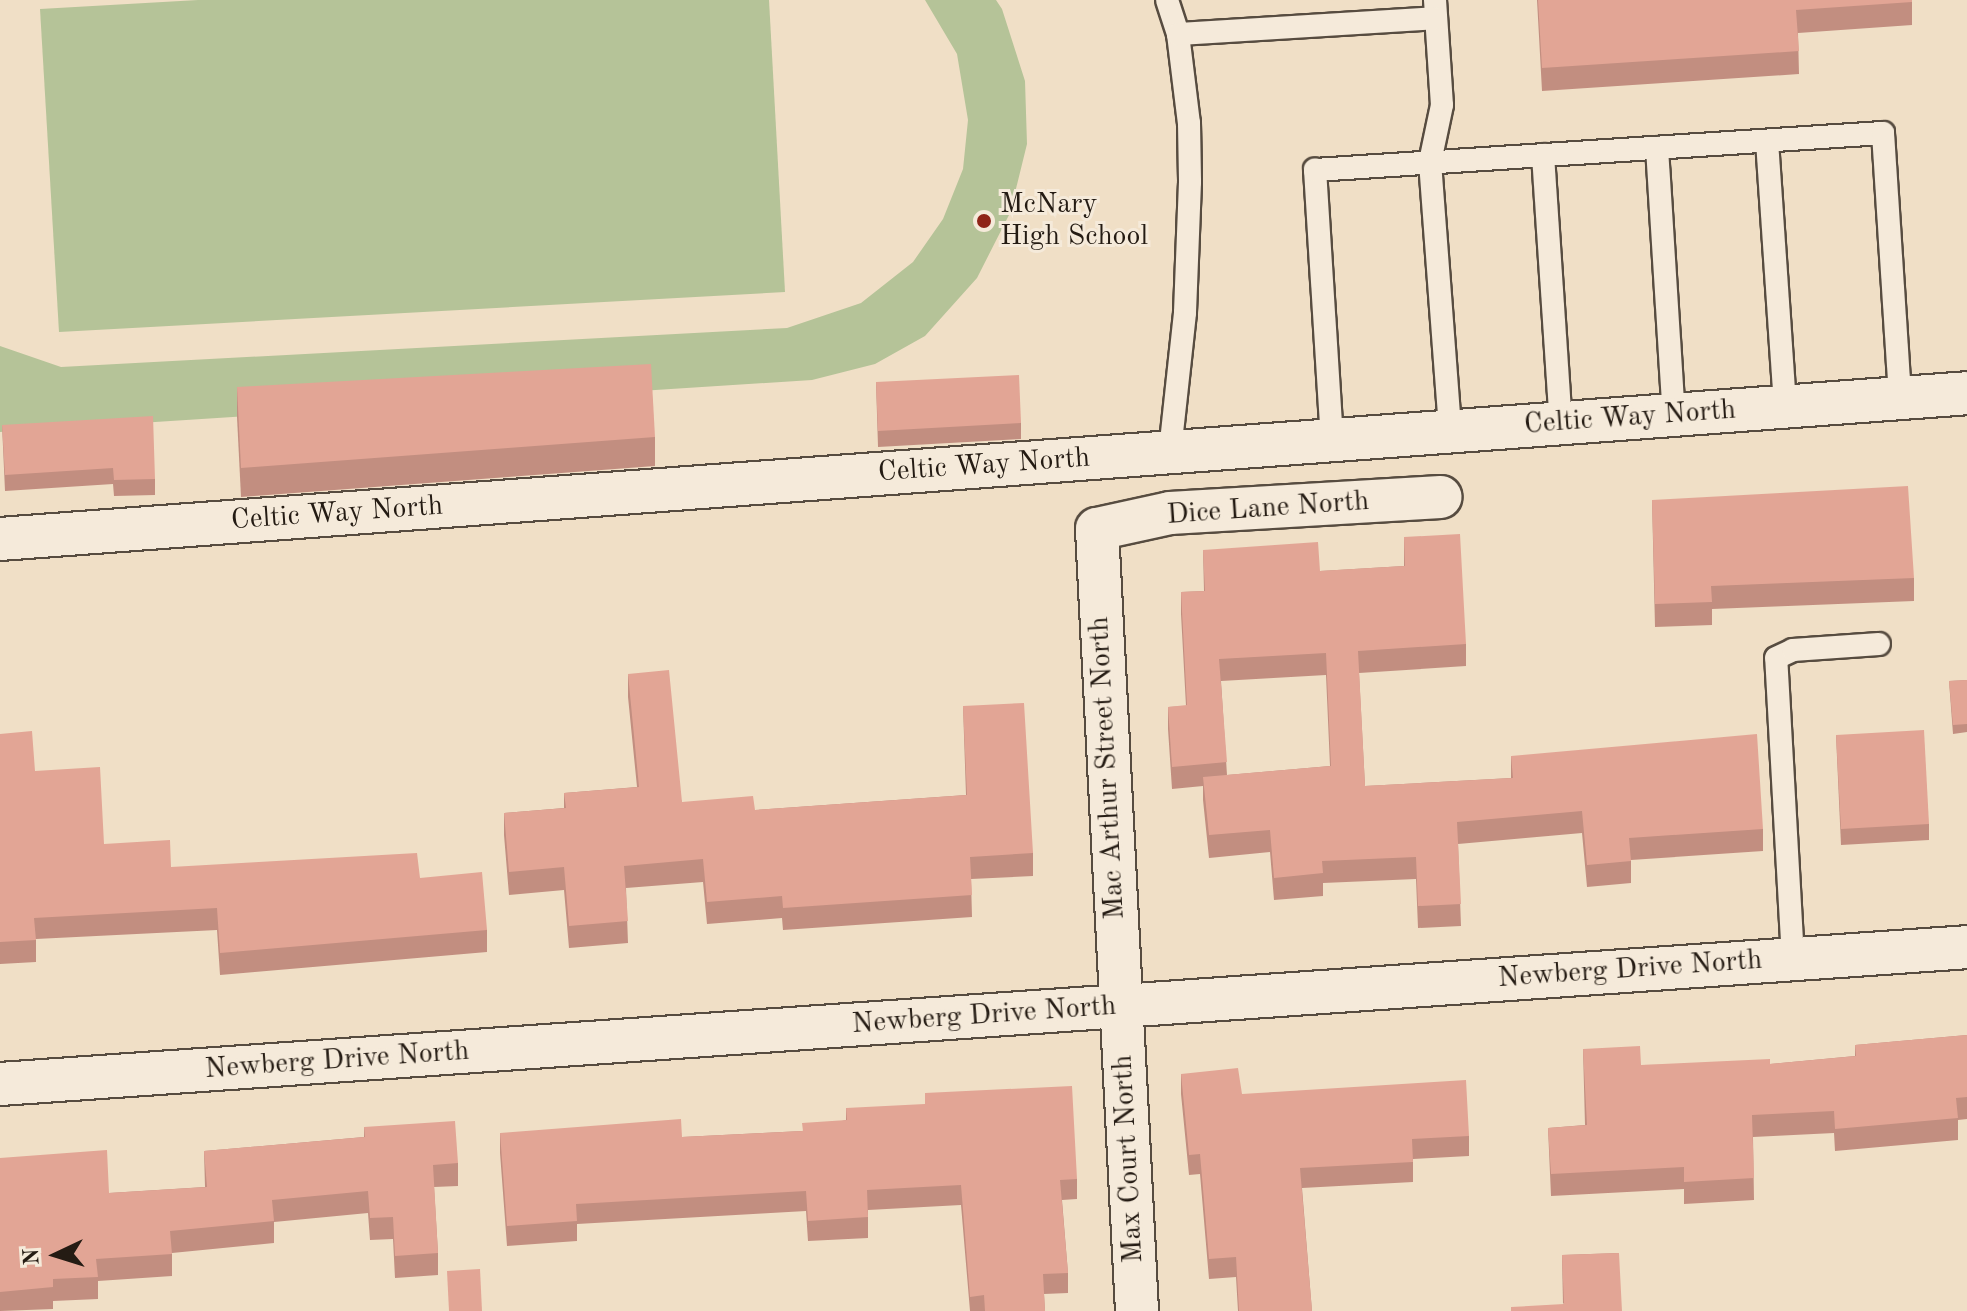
<!DOCTYPE html>
<style>
body{margin:0}
#map{position:relative;width:1967px;height:1311px;overflow:hidden;background:#f0dfc6;font-family:"Old Standard TT",serif}
div>[style]{position:absolute}
.green>*{inset:0;background:#b5c398}
.roads{filter:drop-shadow(2px 0 #574c40) drop-shadow(-2px 0 #574c40) drop-shadow(0 2px #574c40) drop-shadow(0 -2px #574c40)}
.lane>*{height:22px;margin:-11px;padding:0 11px;transform-origin:11px;border-radius:11px;background:#f5eada}
.street>*{height:42px;margin:-21px;padding:0 21px;transform-origin:21px;border-radius:21px;background:#f5eada}
.wall>*{inset:0;background:#c28e80}
.building>*{inset:0;background:#e2a595}
.dots>*{width:22px;height:22px;translate:-50% -50%;box-sizing:border-box;border:4px solid #f5eada;border-radius:50%}
span{translate:-50% -50%;white-space:nowrap;text-align:center;line-height:1.15;-webkit-text-stroke:6px #f5eada;paint-order:stroke}
.poi-label{font-size:28px;color:#241b13}
.left{translate:0 -50%;text-align:left}
.street-label{font-size:28px;color:#241b13}
.north{position:absolute;left:16px;top:1215px;width:80px;height:80px;-webkit-text-stroke:6px #f5eada;paint-order:stroke;rotate:266deg;font-size:22px;font-weight:700;line-height:32px;text-align:center;color:#241b13}
.north::after{content:'';display:block;margin:auto;width:28px;height:36px;background:#241b13;clip-path:polygon(50% 0,100% 100%,50% 72%,0 100%)}
</style>
<div id="map">
<div class="green">
<div style="clip-path:polygon(198px 0,769px 0,785px 292px,59px 332px,40px 9px)"></div>
<div style="clip-path:polygon(925px 0,996px 0,1002px 9px,1025px 81px,1027px 144px,1010px 213px,977px 278px,925px 336px,875px 364px,812px 380px,0 432px,0 346px,61px 367px,787px 328px,861px 303px,913px 262px,943px 219px,963px 169px,968px 120px,957px 54px)"></div>
</div>
<div class="roads">
<div class="lane">
<div style="left:1167px;top:0;width:36px;rotate:72deg"></div>
<div style="left:1178px;top:34px;width:90px;rotate:83deg"></div>
<div style="left:1189px;top:123px;width:59px;rotate:89deg"></div>
<div style="left:1190px;top:182px;width:131px;rotate:92.2deg"></div>
<div style="left:1185px;top:313px;width:140px;rotate:96.2deg"></div>
<div style="left:1435px;top:0;width:105px;rotate:86.2deg"></div>
<div style="left:1442px;top:105px;width:58px;rotate:101.9deg"></div>
<div style="left:1430px;top:162px;width:270px;rotate:85.7deg"></div>
<div style="left:1178px;top:34px;width:258px;rotate:-3.5deg"></div>
<div style="left:1767px;top:141px;width:266px;rotate:86.1deg"></div>
<div style="left:1657px;top:148px;width:268px;rotate:86.4deg"></div>
<div style="left:1543px;top:155px;width:269px;rotate:86.2deg"></div>
<div style="left:1332px;top:440px;width:271px;rotate:-93.6deg"></div>
<div style="left:1315px;top:170px;width:569px;rotate:-3.73deg"></div>
<div style="left:1883px;top:133px;width:266px;rotate:86.3deg"></div>
<div style="left:1793px;top:959px;width:301px;rotate:-93.2deg"></div>
<div style="left:1776px;top:658px;width:19px;rotate:-25deg"></div>
<div style="left:1793px;top:650px;width:86px;rotate:-4deg"></div>
</div>
<div class="street">
<div style="left:0;top:539px;width:1972px;rotate:-4.24deg"></div>
<div style="left:0;top:1084px;width:1972px;rotate:-3.98deg"></div>
<div style="left:1137px;top:1311px;width:783px;rotate:-92.93deg"></div>
<div style="left:1097px;top:529px;width:75px;rotate:-12.4deg"></div>
<div style="left:1170px;top:513px;width:271px;rotate:-3.4deg"></div>
</div>
</div>
<div class="wall">
<div style="clip-path:polygon(1537px 0,1912px 0,1912px 25px,1798px 33px,1799px 74px,1542px 91px)"></div>
<div style="clip-path:polygon(876px 382px,1021px 423px,1021px 439px,878px 447px)"></div>
<div style="clip-path:polygon(237px 387px,655px 437px,655px 466px,241px 497px,237px 417px)"></div>
<div style="clip-path:polygon(2px 425px,155px 479px,155px 495px,114px 496px,113px 484px,5px 491px)"></div>
<div style="clip-path:polygon(1652px 500px,1914px 578px,1914px 601px,1712px 609px,1712px 625px,1655px 627px)"></div>
<div style="clip-path:polygon(evenodd,1404px 537px,1466px 644px,1466px 666px,1359px 673px,1365px 786px,1511px 778px,1511px 756px,1763px 829px,1763px 851px,1631px 860px,1631px 883px,1587px 887px,1582px 833px,1458px 844px,1461px 926px,1418px 928px,1416px 879px,1323px 883px,1323px 896px,1274px 900px,1270px 852px,1209px 858px,1203px 800px,1203px 786px,1172px 789px,1168px 729px,1168px 707px,1186px 706px,1181px 614px,1181px 592px,1204px 591px,1203px 550px,1320px 571px,1404px 566px,1404px 537px,1326px 675px,1330px 766px,1227px 775px,1221px 681px,1326px 675px)"></div>
<div style="clip-path:polygon(628px 674px,682px 802px,755px 810px,966px 795px,963px 706px,1033px 853px,1033px 876px,971px 879px,972px 917px,783px 930px,782px 918px,707px 924px,703px 882px,626px 888px,628px 943px,569px 948px,564px 890px,509px 895px,504px 835px,504px 813px,564px 808px,564px 793px,637px 787px,628px 697px)"></div>
<div style="clip-path:polygon(1967px 680px,1967px 732px,1953px 734px,1949px 681px)"></div>
<div style="clip-path:polygon(0 734px,104px 844px,171px 867px,420px 878px,487px 930px,487px 952px,220px 975px,217px 930px,36px 939px,36px 962px,0 964px)"></div>
<div style="clip-path:polygon(1836px 735px,1929px 824px,1929px 840px,1841px 845px)"></div>
<div style="clip-path:polygon(1967px 1035px,1967px 1119px,1958px 1120px,1958px 1140px,1835px 1151px,1834px 1133px,1753px 1137px,1754px 1200px,1684px 1204px,1684px 1189px,1551px 1196px,1548px 1128px,1585px 1125px,1583px 1049px,1641px 1065px,1770px 1064px,1855px 1056px,1855px 1045px)"></div>
<div style="clip-path:polygon(1181px 1074px,1242px 1094px,1469px 1136px,1469px 1156px,1413px 1159px,1413px 1182px,1302px 1188px,1312px 1311px,1238px 1311px,1236px 1277px,1209px 1279px,1200px 1174px,1189px 1175px,1181px 1094px)"></div>
<div style="clip-path:polygon(846px 1108px,1077px 1179px,1077px 1199px,1062px 1200px,1068px 1273px,1068px 1293px,1044px 1294px,1045px 1311px,970px 1311px,961px 1205px,868px 1210px,868px 1238px,808px 1241px,806px 1211px,577px 1224px,577px 1241px,507px 1246px,500px 1153px,500px 1133px,682px 1137px,802px 1131px,846px 1120px)"></div>
<div style="clip-path:polygon(364px 1127px,458px 1163px,458px 1186px,434px 1187px,438px 1253px,438px 1275px,395px 1278px,393px 1239px,370px 1240px,368px 1213px,274px 1222px,274px 1243px,172px 1253px,172px 1276px,98px 1281px,98px 1299px,53px 1301px,53px 1309px,0 1311px,0 1158px,109px 1193px,205px 1187px,204px 1151px,364px 1137px)"></div>
<div style="clip-path:polygon(1619px 1253px,1563px 1304px,1562px 1255px)"></div>
</div>
<div class="building">
<div style="clip-path:polygon(1538px 0,1912px 0,1912px 2px,1796px 10px,1799px 51px,1542px 68px)"></div>
<div style="clip-path:polygon(651px 364px,655px 437px,241px 468px,237px 387px)"></div>
<div style="clip-path:polygon(1019px 375px,1021px 423px,878px 431px,876px 382px)"></div>
<div style="clip-path:polygon(153px 416px,155px 479px,114px 480px,113px 468px,5px 475px,2px 425px)"></div>
<div style="clip-path:polygon(1908px 486px,1914px 578px,1711px 586px,1712px 602px,1655px 604px,1652px 500px)"></div>
<div style="clip-path:polygon(1460px 534px,1466px 644px,1358px 651px,1365px 786px,1513px 778px,1511px 756px,1757px 734px,1763px 829px,1629px 838px,1631px 861px,1587px 865px,1582px 811px,1457px 822px,1461px 904px,1418px 906px,1416px 857px,1322px 861px,1323px 873px,1274px 878px,1270px 830px,1209px 835px,1203px 777px,1331px 766px,1326px 653px,1219px 659px,1227px 762px,1172px 767px,1168px 707px,1187px 705px,1181px 592px,1205px 591px,1203px 550px,1318px 542px,1320px 571px,1405px 566px,1404px 537px)"></div>
<div style="clip-path:polygon(669px 670px,682px 802px,753px 796px,755px 810px,967px 795px,963px 706px,1024px 703px,1033px 853px,970px 857px,972px 895px,783px 908px,782px 896px,707px 902px,703px 859px,624px 866px,628px 921px,569px 926px,564px 867px,509px 872px,504px 813px,566px 808px,564px 793px,639px 787px,628px 674px)"></div>
<div style="clip-path:polygon(1967px 680px,1967px 724px,1953px 725px,1949px 681px)"></div>
<div style="clip-path:polygon(1924px 730px,1929px 824px,1841px 829px,1836px 735px)"></div>
<div style="clip-path:polygon(32px 731px,35px 771px,100px 767px,104px 844px,170px 840px,171px 867px,417px 853px,420px 878px,482px 872px,487px 930px,220px 953px,217px 908px,34px 918px,36px 940px,0 942px,0 734px)"></div>
<div style="clip-path:polygon(1967px 1035px,1967px 1097px,1956px 1098px,1958px 1118px,1835px 1129px,1834px 1111px,1752px 1115px,1754px 1178px,1684px 1182px,1684px 1167px,1551px 1174px,1548px 1128px,1587px 1125px,1583px 1049px,1640px 1046px,1641px 1065px,1770px 1059px,1770px 1064px,1856px 1056px,1855px 1045px)"></div>
<div style="clip-path:polygon(1238px 1068px,1242px 1094px,1466px 1080px,1469px 1136px,1412px 1139px,1413px 1162px,1300px 1168px,1312px 1311px,1239px 1311px,1236px 1257px,1209px 1259px,1200px 1154px,1189px 1155px,1181px 1074px)"></div>
<div style="clip-path:polygon(1072px 1086px,1077px 1179px,1060px 1180px,1068px 1273px,1043px 1274px,1045px 1311px,985px 1311px,984px 1295px,970px 1297px,961px 1185px,867px 1190px,868px 1217px,808px 1221px,806px 1191px,576px 1204px,577px 1221px,507px 1226px,500px 1133px,681px 1119px,682px 1137px,803px 1131px,802px 1123px,847px 1120px,846px 1108px,925px 1104px,925px 1093px)"></div>
<div style="clip-path:polygon(455px 1121px,458px 1163px,433px 1165px,438px 1253px,395px 1256px,393px 1217px,370px 1218px,368px 1191px,272px 1200px,274px 1221px,170px 1231px,172px 1254px,96px 1259px,98px 1277px,53px 1279px,53px 1287px,0 1292px,0 1158px,107px 1150px,109px 1193px,207px 1187px,204px 1151px,365px 1137px,364px 1127px)"></div>
<div style="clip-path:polygon(1619px 1253px,1622px 1311px,1511px 1311px,1511px 1307px,1564px 1304px,1562px 1255px)"></div>
<div style="clip-path:polygon(480px 1269px,482px 1311px,449px 1311px,447px 1271px)"></div>
</div>
<div class="dots">
<div style="left:984px;top:221px;background:#8f2418"></div>
</div>
<div class="poi-label">
<span class="left" style="left:1000px;top:221px">McNary<br>High School</span>
</div>
<div class="street-label">
<span style="left:1630px;top:418px;rotate:-4deg">Celtic Way North</span>
<span style="left:984px;top:466px;rotate:-4deg">Celtic Way North</span>
<span style="left:1268px;top:509px;rotate:-4deg">Dice Lane North</span>
<span style="left:337px;top:514px;rotate:-4deg">Celtic Way North</span>
<span style="left:1108px;top:768px;rotate:-93deg">Mac Arthur Street North</span>
<span style="left:1630px;top:970px;rotate:-4deg">Newberg Drive North</span>
<span style="left:984px;top:1016px;rotate:-4deg">Newberg Drive North</span>
<span style="left:337px;top:1061px;rotate:-4deg">Newberg Drive North</span>
<span style="left:1129px;top:1159px;rotate:-93deg">Max Court North</span>
</div>
<div class="north">N</div>
</div>
